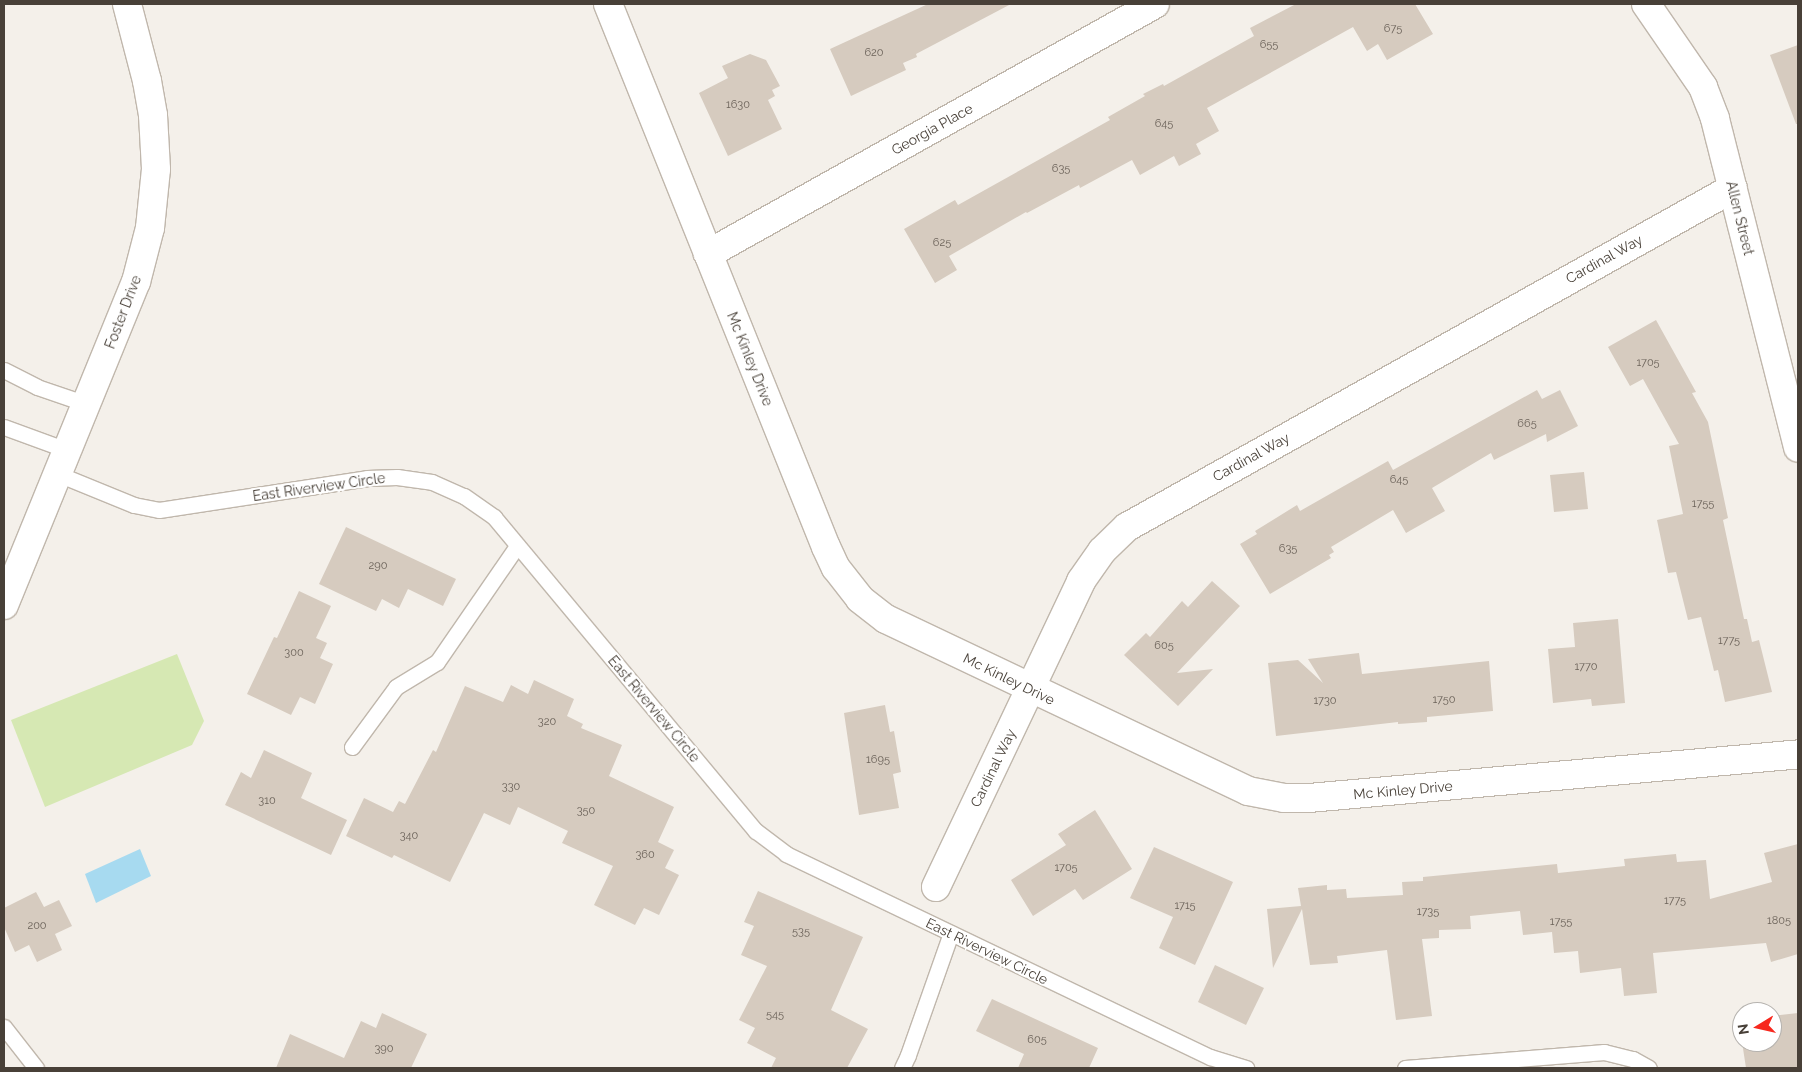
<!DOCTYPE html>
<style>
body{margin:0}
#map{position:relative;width:1802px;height:1072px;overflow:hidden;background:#f4f0ea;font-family:Raleway,sans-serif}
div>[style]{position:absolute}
.green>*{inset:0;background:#d6e8b3}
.water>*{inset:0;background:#a7daf0}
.building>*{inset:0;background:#d6cbbf}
.roads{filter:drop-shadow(1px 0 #c0b7ac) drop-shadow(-1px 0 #c0b7ac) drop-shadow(0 1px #c0b7ac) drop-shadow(0 -1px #c0b7ac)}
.service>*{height:15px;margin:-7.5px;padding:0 7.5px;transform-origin:7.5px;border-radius:7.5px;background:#fff}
.minor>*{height:28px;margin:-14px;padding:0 14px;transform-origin:14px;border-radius:14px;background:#fff}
.tertiary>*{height:28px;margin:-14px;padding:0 14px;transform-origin:14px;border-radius:14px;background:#fff}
span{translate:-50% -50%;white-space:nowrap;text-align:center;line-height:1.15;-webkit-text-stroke:4px #fff;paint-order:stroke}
.number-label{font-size:11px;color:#6c635a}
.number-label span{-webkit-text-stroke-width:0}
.street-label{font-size:14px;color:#484038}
.frame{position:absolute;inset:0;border:5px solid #484038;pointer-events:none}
.north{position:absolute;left:1732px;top:1002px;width:50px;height:50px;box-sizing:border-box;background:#fff;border:1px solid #b6b3af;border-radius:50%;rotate:261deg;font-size:14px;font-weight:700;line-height:20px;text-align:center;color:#484038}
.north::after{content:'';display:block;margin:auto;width:18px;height:22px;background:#f7281e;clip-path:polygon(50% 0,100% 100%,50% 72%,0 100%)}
</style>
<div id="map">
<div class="green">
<div style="clip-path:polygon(177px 654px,204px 721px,192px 745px,45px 807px,11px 720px)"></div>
</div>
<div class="water">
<div style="clip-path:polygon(140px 849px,151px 876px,96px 903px,85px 874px)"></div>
</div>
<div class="building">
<div style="clip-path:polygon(928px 4px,1011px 4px,916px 54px,917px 57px,903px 63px,906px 70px,851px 96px,830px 49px)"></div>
<div style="clip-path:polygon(1296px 4px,1415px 4px,1433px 34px,1387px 60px,1378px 44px,1367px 51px,1353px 27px,1207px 108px,1219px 131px,1196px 144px,1201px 154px,1179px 166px,1174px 156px,1140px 175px,1132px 160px,1080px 188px,1079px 185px,1027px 213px,1026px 212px,949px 256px,957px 270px,935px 283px,904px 229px,955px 200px,958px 205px,1110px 120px,1108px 117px,1145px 96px,1143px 94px,1163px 84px,1164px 86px,1254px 36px,1250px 28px)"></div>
<div style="clip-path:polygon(1798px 45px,1798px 124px,1796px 124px,1770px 55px)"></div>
<div style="clip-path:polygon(750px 54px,766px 60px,780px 86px,772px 90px,775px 96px,768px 100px,782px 129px,728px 156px,699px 93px,728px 78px,722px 66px)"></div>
<div style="clip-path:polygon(1656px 320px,1696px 392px,1692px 393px,1708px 422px,1728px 518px,1723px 520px,1744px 619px,1747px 619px,1752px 642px,1759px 640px,1772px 692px,1725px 702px,1718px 670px,1714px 671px,1701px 617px,1688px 620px,1676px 572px,1668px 573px,1657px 520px,1683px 514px,1669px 446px,1679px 444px,1643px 379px,1630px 386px,1608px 347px)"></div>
<div style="clip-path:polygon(1537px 390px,1542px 399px,1560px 390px,1578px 426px,1547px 442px,1546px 434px,1494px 460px,1491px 453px,1432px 488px,1445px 511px,1406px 533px,1393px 510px,1331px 547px,1334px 552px,1329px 555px,1331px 558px,1270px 594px,1240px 544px,1257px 534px,1255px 531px,1297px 505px,1300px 511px,1388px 461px,1393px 470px)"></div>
<div style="clip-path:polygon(1584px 472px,1588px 509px,1554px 512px,1550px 475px)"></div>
<div style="clip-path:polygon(346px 527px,456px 579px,443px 606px,408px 589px,399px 608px,382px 599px,376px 611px,319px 584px)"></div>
<div style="clip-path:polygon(1212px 581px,1240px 606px,1177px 673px,1213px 669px,1178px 706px,1124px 655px,1146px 633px,1150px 637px,1182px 601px,1188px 607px)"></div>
<div style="clip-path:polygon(299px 591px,331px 606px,316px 638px,327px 643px,320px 658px,333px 664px,315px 704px,300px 697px,291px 715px,247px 694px,274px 637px,277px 638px)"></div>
<div style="clip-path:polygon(1618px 619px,1625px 703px,1592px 706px,1591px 699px,1553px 703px,1548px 649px,1575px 647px,1573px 623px)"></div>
<div style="clip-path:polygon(1359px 653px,1362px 674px,1489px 661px,1493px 711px,1427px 717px,1427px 722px,1398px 724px,1398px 722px,1276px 736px,1268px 663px,1298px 660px,1323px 683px,1308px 659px)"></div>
<div style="clip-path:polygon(534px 680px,574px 699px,567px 716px,583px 724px,581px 728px,622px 745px,609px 776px,674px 807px,658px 842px,674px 850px,665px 868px,679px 875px,659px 915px,644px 908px,635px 925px,594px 905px,613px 866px,562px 843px,568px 831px,518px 807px,510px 825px,484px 813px,450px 882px,394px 855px,392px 858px,346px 836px,364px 798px,393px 812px,399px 801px,405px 804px,433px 750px,436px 752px,465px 686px,503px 702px,511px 685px,528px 694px)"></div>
<div style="clip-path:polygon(885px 705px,890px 732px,894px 731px,901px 772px,893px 774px,899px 808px,859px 815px,844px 713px)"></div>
<div style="clip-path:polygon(264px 750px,312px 773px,301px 798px,347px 820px,331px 855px,225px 805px,241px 772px,251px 778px)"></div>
<div style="clip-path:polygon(1095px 810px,1132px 869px,1083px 900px,1075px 889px,1033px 916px,1011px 880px,1066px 845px,1058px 834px)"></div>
<div style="clip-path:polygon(1798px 844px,1798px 954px,1771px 962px,1766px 943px,1653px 953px,1657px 993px,1624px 996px,1621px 968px,1580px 973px,1578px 951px,1554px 953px,1552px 932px,1523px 935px,1520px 911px,1470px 916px,1471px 929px,1439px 930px,1439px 938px,1422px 939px,1432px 1016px,1396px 1020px,1387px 950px,1337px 956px,1338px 963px,1310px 965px,1302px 909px,1273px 968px,1267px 909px,1301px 906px,1298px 888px,1327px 885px,1327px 890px,1346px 889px,1347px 898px,1403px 895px,1402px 882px,1423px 881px,1423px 877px,1557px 864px,1558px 873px,1625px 866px,1624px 859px,1676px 854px,1677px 862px,1706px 860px,1710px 899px,1772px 882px,1764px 853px)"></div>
<div style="clip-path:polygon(1154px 847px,1233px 882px,1195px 965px,1159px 948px,1173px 917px,1130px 898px)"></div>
<div style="clip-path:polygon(758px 891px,863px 937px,831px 1010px,868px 1029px,847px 1068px,771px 1068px,776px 1058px,747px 1043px,755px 1028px,739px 1020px,767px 966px,741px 955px,754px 926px,744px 922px)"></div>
<div style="clip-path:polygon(36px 892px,44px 907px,59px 900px,72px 926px,55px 934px,62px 950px,37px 962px,29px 945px,15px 952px,4px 927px,4px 908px)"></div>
<div style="clip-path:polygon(1215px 965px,1264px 988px,1246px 1025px,1198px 1002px)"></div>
<div style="clip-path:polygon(992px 999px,1098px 1048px,1089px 1068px,1018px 1068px,1024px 1054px,976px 1031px)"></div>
<div style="clip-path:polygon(382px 1013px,427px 1034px,411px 1068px,276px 1068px,290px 1034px,344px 1058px,361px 1021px,376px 1028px)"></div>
<div style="clip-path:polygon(1798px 1013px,1798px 1068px,1746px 1068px,1742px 1042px,1772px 1042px,1772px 1016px)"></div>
</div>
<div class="roads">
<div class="service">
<div style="left:4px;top:370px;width:37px;rotate:27deg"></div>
<div style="left:37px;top:387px;width:53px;rotate:18.8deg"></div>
<div style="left:4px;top:427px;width:67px;rotate:20.1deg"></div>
<div style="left:58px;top:474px;width:82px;rotate:22.2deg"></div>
<div style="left:134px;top:505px;width:25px;rotate:11deg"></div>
<div style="left:159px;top:510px;width:210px;rotate:-8.7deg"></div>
<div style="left:367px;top:478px;width:30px;rotate:-2deg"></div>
<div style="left:397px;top:477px;width:35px;rotate:8deg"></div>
<div style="left:432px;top:482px;width:35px;rotate:24deg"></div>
<div style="left:464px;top:496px;width:37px;rotate:35deg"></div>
<div style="left:494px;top:517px;width:409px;rotate:50.2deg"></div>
<div style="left:756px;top:831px;width:38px;rotate:37deg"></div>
<div style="left:786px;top:854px;width:470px;rotate:25.6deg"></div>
<div style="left:1210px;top:1057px;width:38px;rotate:17deg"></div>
<div style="left:352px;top:747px;width:74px;rotate:-53.7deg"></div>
<div style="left:396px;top:687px;width:48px;rotate:-31.4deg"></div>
<div style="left:437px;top:662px;width:141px;rotate:-55.4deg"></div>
<div style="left:4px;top:1027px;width:52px;rotate:52deg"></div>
<div style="left:902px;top:1068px;width:14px;rotate:-65deg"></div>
<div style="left:908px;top:1055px;width:129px;rotate:-70.6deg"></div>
<div style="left:1405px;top:1068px;width:200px;rotate:-4.6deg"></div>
<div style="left:1604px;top:1052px;width:30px;rotate:14deg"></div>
<div style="left:1633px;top:1059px;width:18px;rotate:29deg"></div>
</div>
<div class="minor">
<div style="left:608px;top:4px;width:585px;rotate:68.13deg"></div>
<div style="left:826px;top:547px;width:23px;rotate:65deg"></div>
<div style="left:836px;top:568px;width:39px;rotate:52deg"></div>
<div style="left:860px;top:599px;width:33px;rotate:38deg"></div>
<div style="left:886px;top:619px;width:401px;rotate:25.4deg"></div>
<div style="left:1248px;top:791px;width:37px;rotate:11deg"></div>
<div style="left:1284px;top:798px;width:25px"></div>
<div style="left:1309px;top:798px;width:491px;rotate:-5.1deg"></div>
<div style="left:1646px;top:4px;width:101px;rotate:55.5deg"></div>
<div style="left:1703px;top:87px;width:34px;rotate:69deg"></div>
<div style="left:1715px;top:119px;width:339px;rotate:75.8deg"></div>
<div style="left:708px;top:254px;width:512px;rotate:-29.22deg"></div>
<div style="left:936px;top:887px;width:339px;rotate:-64.6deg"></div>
<div style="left:1081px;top:581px;width:37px;rotate:-55deg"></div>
<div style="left:1102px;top:551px;width:35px;rotate:-44deg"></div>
<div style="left:1127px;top:527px;width:694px;rotate:-29.22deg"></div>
</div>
<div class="tertiary">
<div style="left:4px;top:605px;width:349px;rotate:-67.8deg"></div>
<div style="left:136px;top:282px;width:56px;rotate:-75.5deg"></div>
<div style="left:150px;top:228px;width:59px;rotate:-84.2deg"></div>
<div style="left:156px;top:169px;width:54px;rotate:-93.2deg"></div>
<div style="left:153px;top:115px;width:35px;rotate:-100deg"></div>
<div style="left:147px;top:81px;width:80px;rotate:-104.6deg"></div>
</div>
</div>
<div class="number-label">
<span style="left:1393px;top:29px">675</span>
<span style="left:1269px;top:45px">655</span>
<span style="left:874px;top:53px">620</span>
<span style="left:738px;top:105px">1630</span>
<span style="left:1164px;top:124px">645</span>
<span style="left:1061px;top:169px">635</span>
<span style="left:942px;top:243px">625</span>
<span style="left:1648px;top:363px">1705</span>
<span style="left:1527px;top:424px">665</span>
<span style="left:1399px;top:480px">645</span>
<span style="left:1703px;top:504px">1755</span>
<span style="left:1288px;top:549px">635</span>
<span style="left:378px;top:566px">290</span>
<span style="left:1729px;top:641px">1775</span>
<span style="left:1164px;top:646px">605</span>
<span style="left:294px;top:653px">300</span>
<span style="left:1586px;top:667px">1770</span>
<span style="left:1444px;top:700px">1750</span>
<span style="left:1325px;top:701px">1730</span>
<span style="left:547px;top:722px">320</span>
<span style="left:878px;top:760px">1695</span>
<span style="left:511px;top:787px">330</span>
<span style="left:267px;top:801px">310</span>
<span style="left:586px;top:811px">350</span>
<span style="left:409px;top:836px">340</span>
<span style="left:645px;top:855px">360</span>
<span style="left:1066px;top:868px">1705</span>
<span style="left:1675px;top:901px">1775</span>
<span style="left:1185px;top:906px">1715</span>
<span style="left:1428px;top:912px">1735</span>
<span style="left:1779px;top:921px">1805</span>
<span style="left:1561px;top:922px">1755</span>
<span style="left:37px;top:926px">200</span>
<span style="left:801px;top:932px">535</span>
<span style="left:775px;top:1015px">545</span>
<span style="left:1037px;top:1040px">605</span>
<span style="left:384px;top:1049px">390</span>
</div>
<div class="street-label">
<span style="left:932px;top:129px;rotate:-29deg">Georgia Place</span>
<span style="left:1740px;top:218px;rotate:76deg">Allen Street</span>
<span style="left:1604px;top:259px;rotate:-29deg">Cardinal Way</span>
<span style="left:123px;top:312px;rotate:-69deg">Foster Drive</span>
<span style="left:750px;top:359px;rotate:68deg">Mc Kinley Drive</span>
<span style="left:1251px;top:457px;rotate:-29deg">Cardinal Way</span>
<span style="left:319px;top:487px;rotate:-8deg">East Riverview Circle</span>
<span style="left:1009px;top:679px;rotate:26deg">Mc Kinley Drive</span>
<span style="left:654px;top:709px;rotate:50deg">East Riverview Circle</span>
<span style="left:993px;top:768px;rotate:-64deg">Cardinal Way</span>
<span style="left:1403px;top:790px;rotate:-5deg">Mc Kinley Drive</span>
<span style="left:987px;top:951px;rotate:26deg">East Riverview Circle</span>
</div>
<div class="frame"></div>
<div class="north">N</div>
</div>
